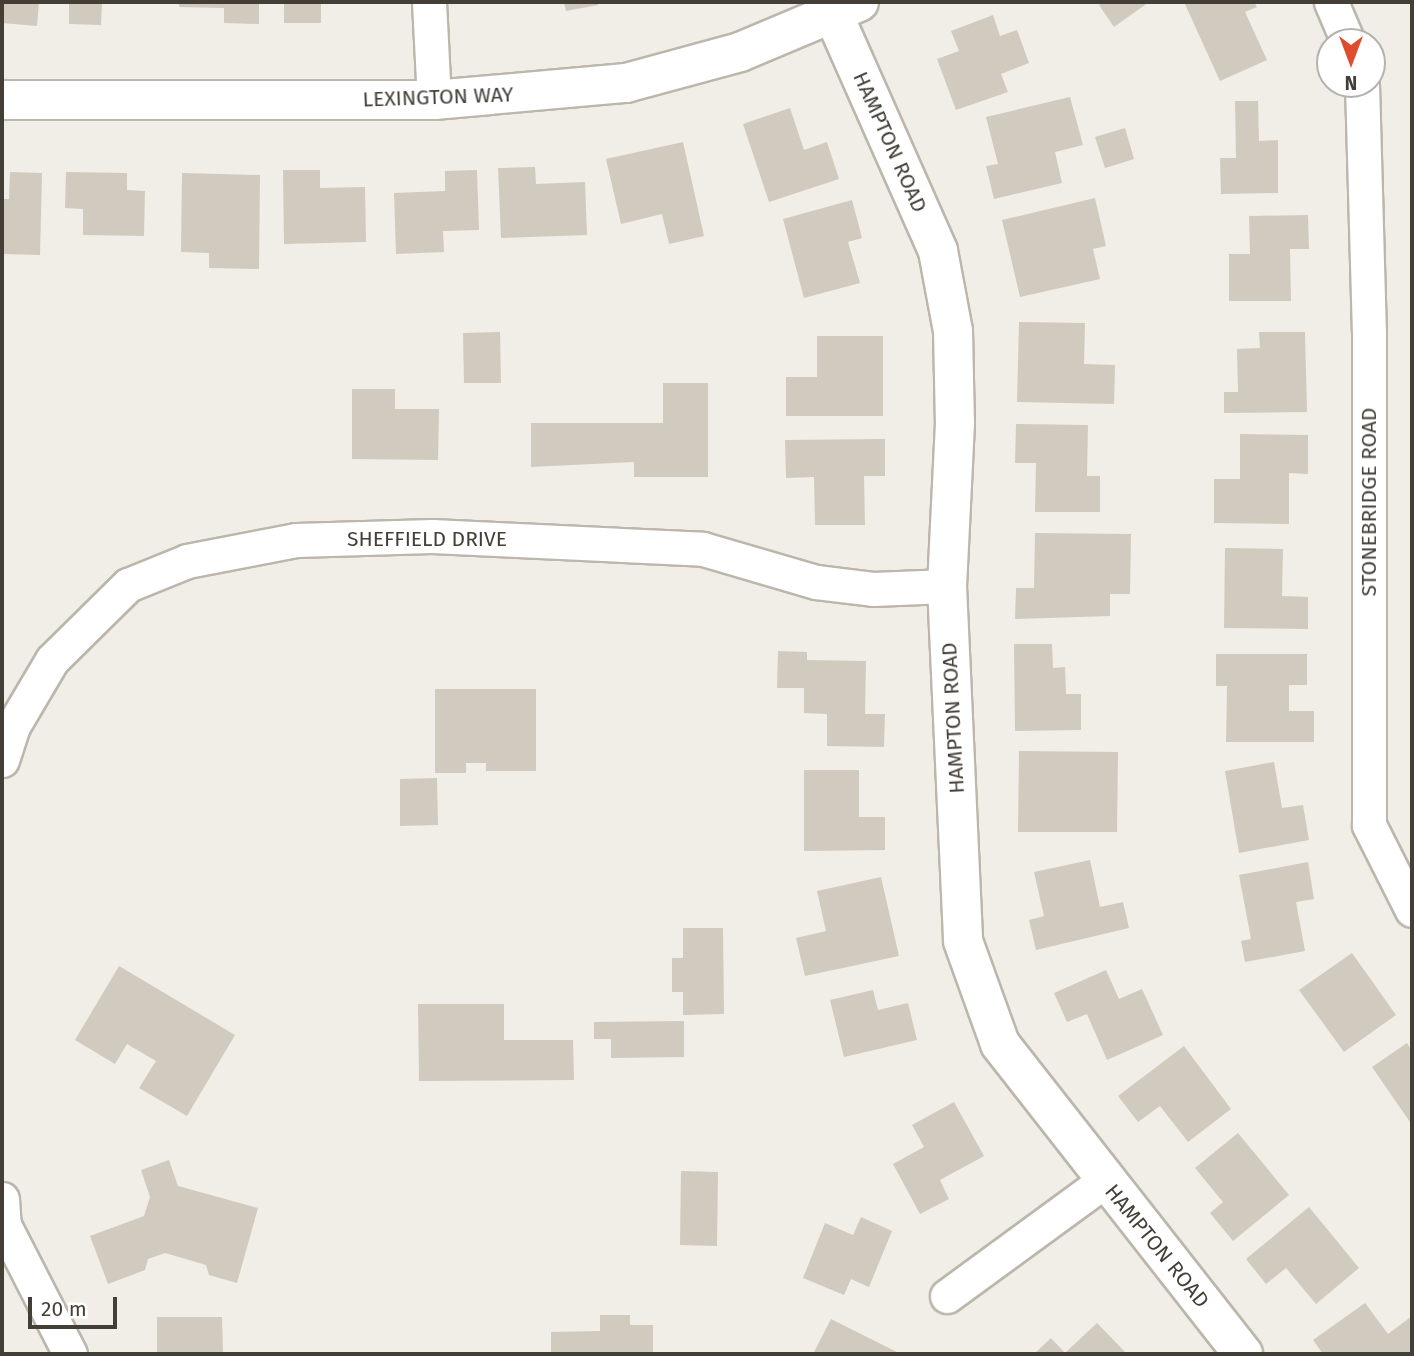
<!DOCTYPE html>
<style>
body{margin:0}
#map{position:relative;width:1414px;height:1356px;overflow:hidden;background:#f1eee7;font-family:"Fira Sans",sans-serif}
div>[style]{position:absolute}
.building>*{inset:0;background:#d1cabe}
.roads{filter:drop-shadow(2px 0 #bcb6ab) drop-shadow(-2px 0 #bcb6ab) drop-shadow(0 2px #bcb6ab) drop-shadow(0 -2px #bcb6ab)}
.minor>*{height:33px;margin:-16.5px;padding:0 16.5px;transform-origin:16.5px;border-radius:16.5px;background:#fff}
.tertiary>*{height:38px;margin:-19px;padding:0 19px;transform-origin:19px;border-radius:19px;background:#fff}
span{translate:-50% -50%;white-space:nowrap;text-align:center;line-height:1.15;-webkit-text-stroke:7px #fff;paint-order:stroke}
.street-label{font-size:21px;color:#433f37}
.frame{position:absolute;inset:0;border:4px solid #433f37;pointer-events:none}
.north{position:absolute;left:1316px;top:28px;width:70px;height:70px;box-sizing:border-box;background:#fff;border:2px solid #b4b2af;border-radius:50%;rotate:180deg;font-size:19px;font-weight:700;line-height:28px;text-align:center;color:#433f37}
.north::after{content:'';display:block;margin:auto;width:24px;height:32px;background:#e04b30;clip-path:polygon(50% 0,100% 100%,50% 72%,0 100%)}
.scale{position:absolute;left:28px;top:1297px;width:89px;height:32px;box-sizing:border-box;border:4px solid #433f37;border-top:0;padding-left:9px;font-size:21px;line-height:24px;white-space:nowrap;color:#433f37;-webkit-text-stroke:5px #fff;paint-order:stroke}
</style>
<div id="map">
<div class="building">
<div style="clip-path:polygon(2px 2px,39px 2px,37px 26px,2px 23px)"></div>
<div style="clip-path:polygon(69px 2px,102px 2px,101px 25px,69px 24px)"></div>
<div style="clip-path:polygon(179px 2px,259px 2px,259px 24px,224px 23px,224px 8px,179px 7px)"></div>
<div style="clip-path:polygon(284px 2px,321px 2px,321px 23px,284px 23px)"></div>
<div style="clip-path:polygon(564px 2px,597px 2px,598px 5px,566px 11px)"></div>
<div style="clip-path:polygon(1104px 2px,1149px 2px,1114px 27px,1099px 5px)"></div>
<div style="clip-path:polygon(1184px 2px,1254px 2px,1257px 7px,1245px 12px,1267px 60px,1220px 81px)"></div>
<div style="clip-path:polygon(993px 15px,1000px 36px,1017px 30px,1029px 63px,1001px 74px,1008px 92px,956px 110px,937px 59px,959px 51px,951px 31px)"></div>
<div style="clip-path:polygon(1070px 97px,1083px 145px,1055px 152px,1062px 183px,994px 199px,986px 166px,998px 164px,986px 117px)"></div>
<div style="clip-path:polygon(1235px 101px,1258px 101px,1259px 141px,1278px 140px,1278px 193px,1221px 194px,1220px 158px,1236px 158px)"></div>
<div style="clip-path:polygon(790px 108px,804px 150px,827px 142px,839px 179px,769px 202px,743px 124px)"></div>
<div style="clip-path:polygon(1125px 128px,1134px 159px,1105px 168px,1095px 137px)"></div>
<div style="clip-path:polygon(683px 142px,704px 236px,669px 244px,662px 214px,621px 224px,606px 159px)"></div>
<div style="clip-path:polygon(535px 167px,536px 184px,585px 182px,587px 235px,501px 238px,498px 168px)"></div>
<div style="clip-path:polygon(283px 170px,320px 170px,320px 188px,365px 187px,366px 242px,284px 244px)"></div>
<div style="clip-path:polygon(477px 170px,479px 230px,443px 231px,444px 252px,396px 254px,394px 193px,445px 191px,445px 171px)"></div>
<div style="clip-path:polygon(10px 172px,42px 173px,40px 255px,2px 254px,2px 199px,9px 199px)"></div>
<div style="clip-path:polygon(66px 172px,127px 173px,127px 190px,145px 191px,144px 236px,83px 235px,83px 209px,65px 208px)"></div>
<div style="clip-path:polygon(182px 173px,260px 175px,259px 269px,209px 268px,209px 253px,181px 252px)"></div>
<div style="clip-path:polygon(1095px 198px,1106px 246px,1093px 249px,1100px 279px,1020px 297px,1002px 220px)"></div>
<div style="clip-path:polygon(852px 200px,862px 238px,848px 242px,860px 283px,804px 298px,783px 219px)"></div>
<div style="clip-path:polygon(1308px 215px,1309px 249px,1290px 249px,1291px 301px,1229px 301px,1229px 254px,1250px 254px,1249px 216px)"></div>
<div style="clip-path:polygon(1019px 322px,1085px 323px,1084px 364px,1115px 365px,1114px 404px,1017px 402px)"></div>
<div style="clip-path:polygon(500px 332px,501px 383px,464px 383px,463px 333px)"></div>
<div style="clip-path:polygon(1259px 332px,1305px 332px,1307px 412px,1224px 413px,1224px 392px,1238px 392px,1237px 349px,1260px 348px)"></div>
<div style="clip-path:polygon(817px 336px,883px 336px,883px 416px,786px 416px,786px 377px,817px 377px)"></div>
<div style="clip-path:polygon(663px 383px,708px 383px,708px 477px,634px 477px,634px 462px,531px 467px,531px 423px,663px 423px)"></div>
<div style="clip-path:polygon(352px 389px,395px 389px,395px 409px,439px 409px,438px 460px,352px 459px)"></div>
<div style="clip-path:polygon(1016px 424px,1088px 425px,1087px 476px,1100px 476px,1100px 512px,1035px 512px,1036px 463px,1015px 463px)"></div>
<div style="clip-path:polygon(1240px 434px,1308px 435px,1308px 474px,1289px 473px,1289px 524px,1214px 523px,1214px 479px,1240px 479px)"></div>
<div style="clip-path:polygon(885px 439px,885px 476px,864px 476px,865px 525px,815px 525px,814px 477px,786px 478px,785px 440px)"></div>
<div style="clip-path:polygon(1035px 533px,1131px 534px,1130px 594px,1110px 594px,1110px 616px,1015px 619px,1016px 588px,1034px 588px)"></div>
<div style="clip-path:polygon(1225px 548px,1283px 549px,1282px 596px,1308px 597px,1308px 629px,1224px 628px)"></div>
<div style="clip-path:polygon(1014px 644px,1052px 644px,1053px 668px,1065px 667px,1066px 694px,1081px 694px,1081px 730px,1015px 731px)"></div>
<div style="clip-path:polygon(778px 651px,807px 652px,807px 660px,866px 661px,865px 714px,885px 714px,884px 747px,827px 746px,827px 714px,804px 713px,804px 688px,777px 688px)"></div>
<div style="clip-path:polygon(1216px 654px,1307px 654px,1307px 685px,1289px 685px,1289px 711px,1314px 711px,1314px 742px,1226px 742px,1227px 686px,1216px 686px)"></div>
<div style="clip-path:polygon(435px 689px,536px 689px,536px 771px,486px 771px,486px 763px,466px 763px,466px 773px,435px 773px)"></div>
<div style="clip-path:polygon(1019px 751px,1118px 752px,1117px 832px,1018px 832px)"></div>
<div style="clip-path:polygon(1274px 762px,1282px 808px,1303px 805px,1309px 840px,1239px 853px,1225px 771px)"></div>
<div style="clip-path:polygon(804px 770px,859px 770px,859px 817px,885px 817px,885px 850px,804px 851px)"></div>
<div style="clip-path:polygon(437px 778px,438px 825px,400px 826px,400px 779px)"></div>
<div style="clip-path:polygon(1090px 860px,1100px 907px,1123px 902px,1129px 928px,1036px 950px,1029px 920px,1044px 916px,1034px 872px)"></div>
<div style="clip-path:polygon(1308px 862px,1314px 899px,1296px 902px,1305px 951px,1245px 962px,1241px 941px,1251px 939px,1239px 875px)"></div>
<div style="clip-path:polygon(881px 877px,899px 956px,805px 976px,796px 938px,826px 931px,817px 891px)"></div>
<div style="clip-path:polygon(683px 928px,723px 928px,724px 1014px,683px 1015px,683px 992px,672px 992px,672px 958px,683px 958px)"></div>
<div style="clip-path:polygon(1352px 953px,1396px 1015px,1344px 1052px,1299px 990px)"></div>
<div style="clip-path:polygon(119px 966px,235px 1035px,187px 1116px,139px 1088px,156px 1061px,127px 1044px,115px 1064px,75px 1040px)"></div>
<div style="clip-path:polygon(1106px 970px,1119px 999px,1142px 989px,1163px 1035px,1107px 1060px,1087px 1014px,1067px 1022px,1054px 993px)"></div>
<div style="clip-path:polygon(873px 990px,878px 1010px,908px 1003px,917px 1040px,844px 1057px,830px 1000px)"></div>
<div style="clip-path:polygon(418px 1004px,504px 1004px,504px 1040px,573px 1040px,574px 1080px,419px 1081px)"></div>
<div style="clip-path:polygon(684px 1021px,684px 1057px,611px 1058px,611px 1039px,594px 1039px,594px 1022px)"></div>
<div style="clip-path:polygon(1407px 1043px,1412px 1051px,1412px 1125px,1372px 1067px)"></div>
<div style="clip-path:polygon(1184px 1046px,1231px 1109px,1188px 1142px,1160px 1106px,1138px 1122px,1118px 1096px)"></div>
<div style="clip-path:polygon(954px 1102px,984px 1156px,940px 1180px,949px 1199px,920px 1214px,893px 1164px,924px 1147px,912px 1125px)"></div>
<div style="clip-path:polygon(1238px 1133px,1289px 1195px,1233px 1241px,1210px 1213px,1223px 1202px,1195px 1168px)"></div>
<div style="clip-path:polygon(169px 1160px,178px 1186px,258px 1208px,237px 1283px,209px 1275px,206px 1265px,165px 1253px,148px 1259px,145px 1270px,108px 1284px,90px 1236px,144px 1216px,150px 1197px,141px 1170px)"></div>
<div style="clip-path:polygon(681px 1171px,718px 1172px,717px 1246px,680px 1245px)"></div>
<div style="clip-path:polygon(1309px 1207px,1359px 1268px,1316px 1304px,1286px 1268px,1266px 1284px,1246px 1259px)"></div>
<div style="clip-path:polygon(861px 1217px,892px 1231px,869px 1287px,851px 1279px,844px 1295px,803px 1278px,825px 1223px,853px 1235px)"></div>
<div style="clip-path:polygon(1365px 1303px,1388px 1334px,1412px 1316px,1412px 1354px,1323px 1354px,1313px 1340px)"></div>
<div style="clip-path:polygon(600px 1315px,630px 1315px,630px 1325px,653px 1325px,653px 1354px,551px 1354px,551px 1332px,600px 1331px)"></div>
<div style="clip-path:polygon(157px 1317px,222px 1317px,223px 1354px,157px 1354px)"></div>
<div style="clip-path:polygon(831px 1319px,901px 1354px,813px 1354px)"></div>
<div style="clip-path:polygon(1097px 1323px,1127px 1354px,1034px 1354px,1051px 1338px,1065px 1353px)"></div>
</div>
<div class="roads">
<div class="minor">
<div style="left:429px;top:2px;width:98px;rotate:87.1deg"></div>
<div style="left:1331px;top:2px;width:43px;rotate:67deg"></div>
<div style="left:1362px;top:84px;width:248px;rotate:88.4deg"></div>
<div style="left:1369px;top:332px;width:493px;rotate:90deg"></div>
<div style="left:1369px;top:825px;width:95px;rotate:63.2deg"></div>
<div style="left:2px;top:760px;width:36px;rotate:-72deg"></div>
<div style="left:13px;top:726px;width:77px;rotate:-59.4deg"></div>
<div style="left:52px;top:660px;width:107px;rotate:-44.6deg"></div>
<div style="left:128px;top:585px;width:64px;rotate:-22.1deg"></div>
<div style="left:187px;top:561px;width:111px;rotate:-10.9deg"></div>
<div style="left:296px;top:540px;width:136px;rotate:-1.7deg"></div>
<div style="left:432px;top:536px;width:271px;rotate:2.7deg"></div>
<div style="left:703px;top:549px;width:118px;rotate:16.3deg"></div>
<div style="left:816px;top:582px;width:57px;rotate:7deg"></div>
<div style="left:873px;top:589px;width:74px;rotate:-2.3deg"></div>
<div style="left:2px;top:1199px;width:26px;rotate:86deg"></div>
<div style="left:4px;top:1225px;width:145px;rotate:62.9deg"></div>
<div style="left:947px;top:1296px;width:195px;rotate:-36.2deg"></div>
</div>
<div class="tertiary">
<div style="left:834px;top:16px;width:257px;rotate:66.1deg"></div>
<div style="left:938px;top:251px;width:81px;rotate:79.4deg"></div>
<div style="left:953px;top:331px;width:92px;rotate:88.8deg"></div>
<div style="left:955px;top:423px;width:163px;rotate:92.8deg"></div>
<div style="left:947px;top:586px;width:355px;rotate:87.4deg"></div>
<div style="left:963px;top:941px;width:109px;rotate:70.2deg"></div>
<div style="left:1000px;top:1044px;width:394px;rotate:51.9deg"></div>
<div style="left:2px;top:100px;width:432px"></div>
<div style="left:434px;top:100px;width:193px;rotate:-5.1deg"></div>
<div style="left:626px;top:83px;width:118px;rotate:-15.2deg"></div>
<div style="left:740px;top:52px;width:129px;rotate:-22.8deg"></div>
</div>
</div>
<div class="street-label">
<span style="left:438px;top:97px;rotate:-2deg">LEXINGTON WAY</span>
<span style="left:890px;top:142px;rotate:66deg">HAMPTON ROAD</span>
<span style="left:1369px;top:502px;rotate:-90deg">STONEBRIDGE ROAD</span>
<span style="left:427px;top:539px">SHEFFIELD DRIVE</span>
<span style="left:953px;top:718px;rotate:-93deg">HAMPTON ROAD</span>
<span style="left:1157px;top:1246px;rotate:51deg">HAMPTON ROAD</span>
</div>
<div class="frame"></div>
<div class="north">N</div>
<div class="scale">20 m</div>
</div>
